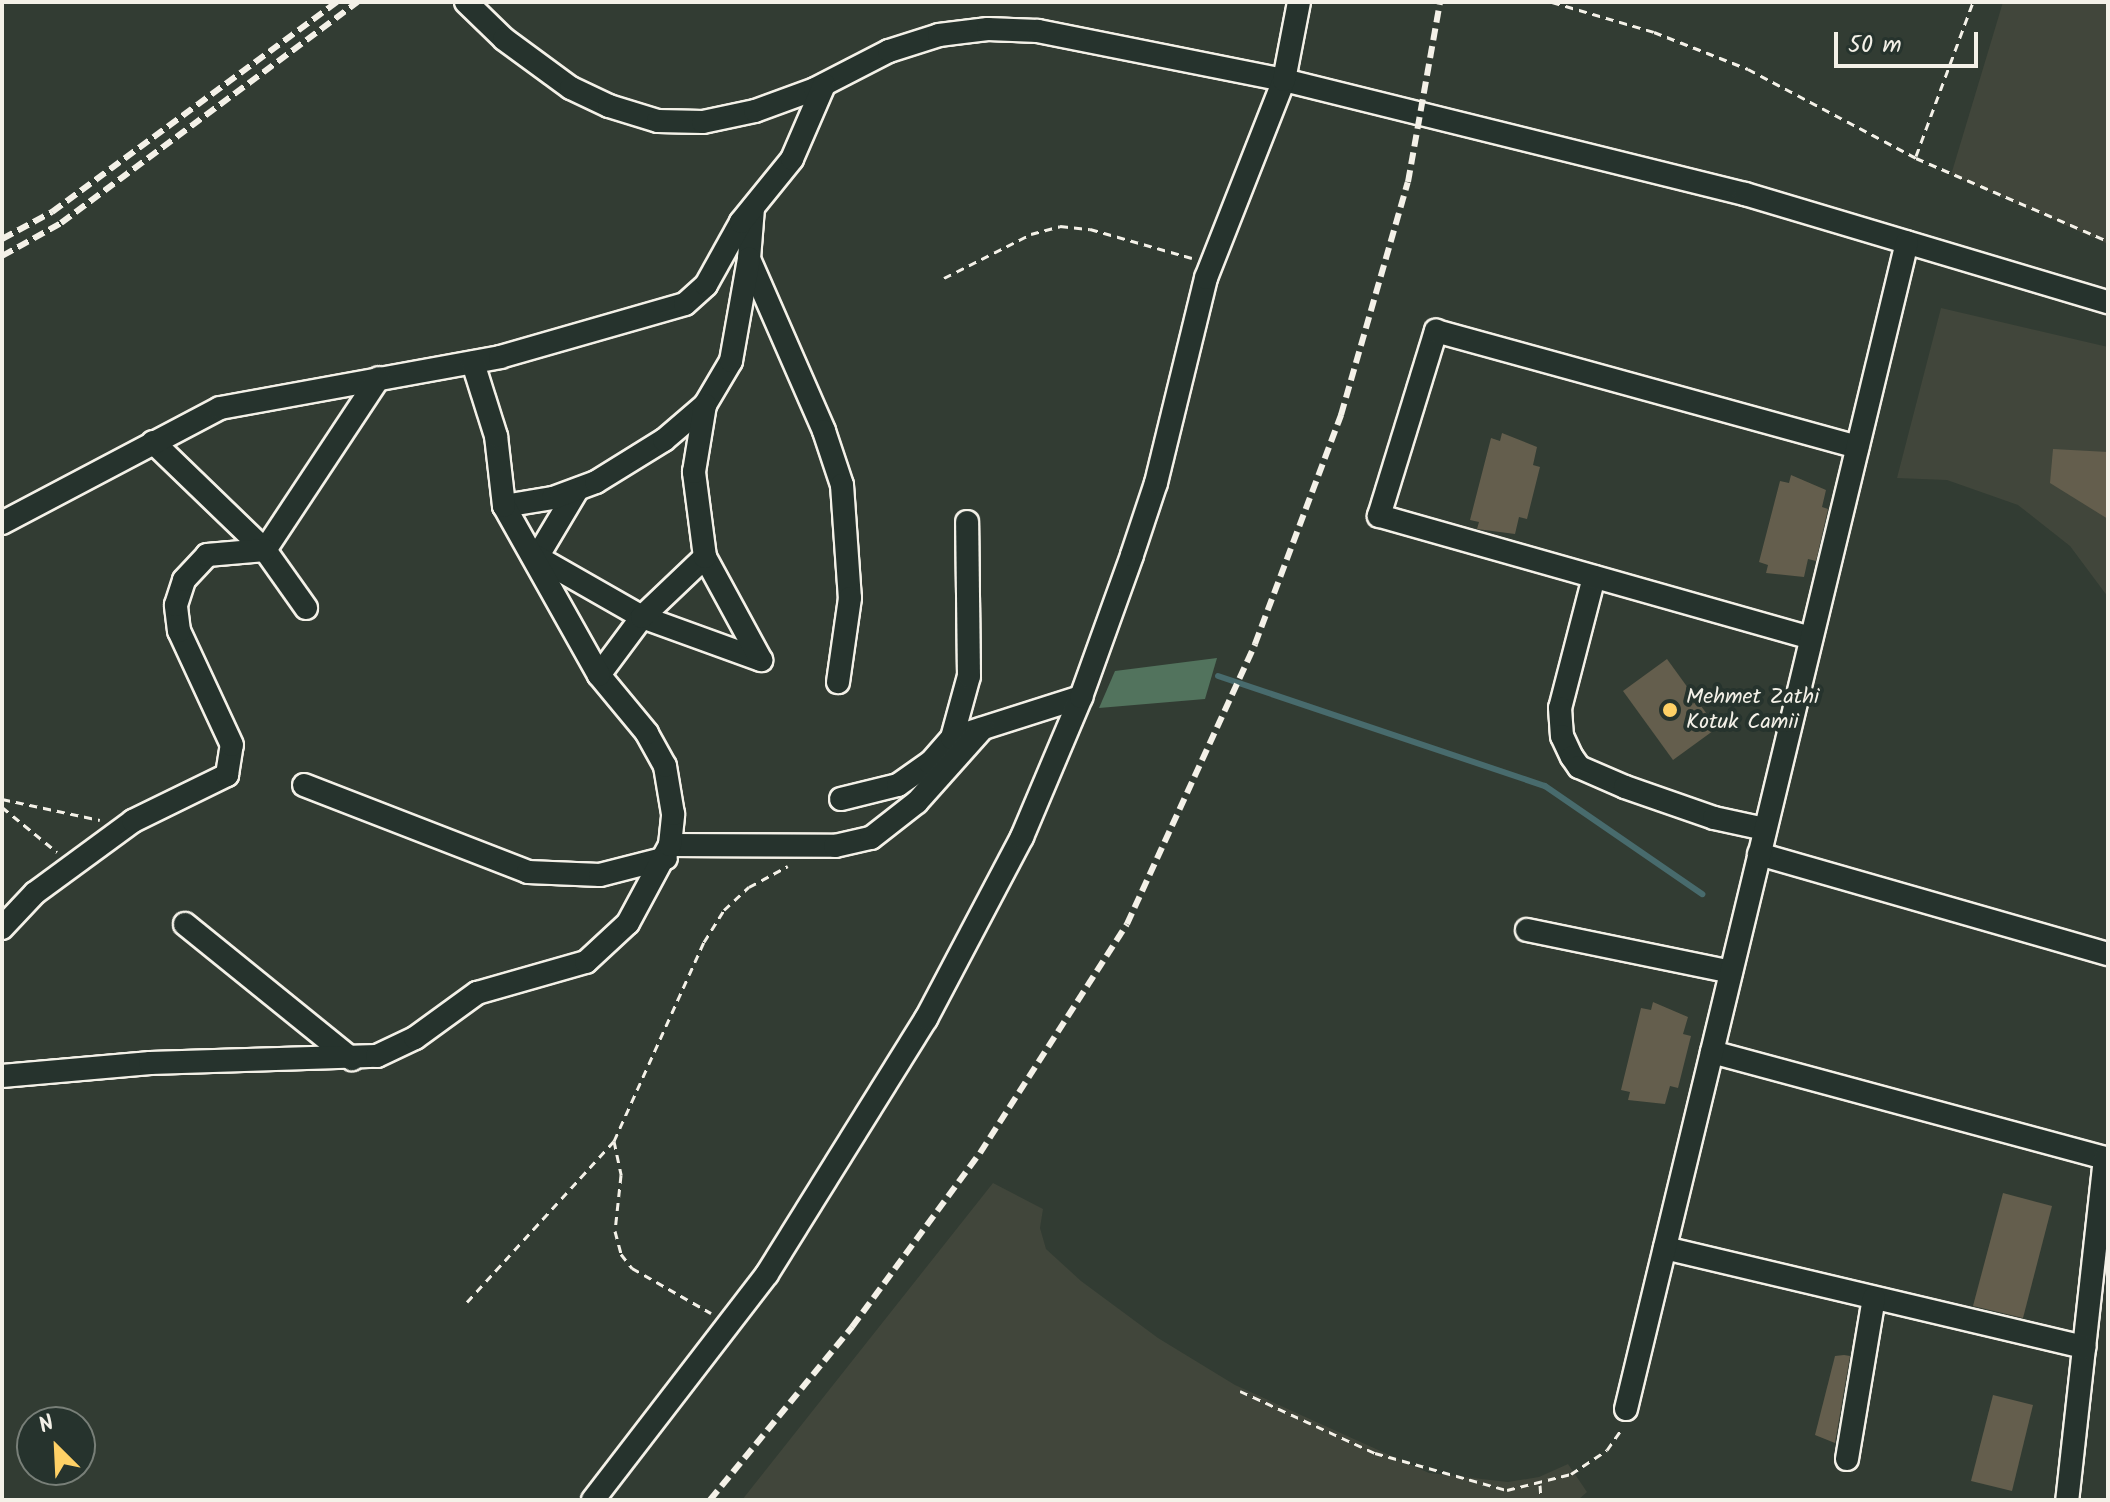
<!DOCTYPE html>
<style>
body{margin:0}
#map{position:relative;width:2110px;height:1502px;overflow:hidden;background:#323c33;font-family:Kalam,sans-serif}
div>[style]{position:absolute}
.built>*{inset:0;background:#41463b}
.green>*{inset:0;background:#52735d}
.stream>*{height:6px;margin:-3px;padding:0 3px;transform-origin:3px;border-radius:3px;background:#486b6d}
.building>*{inset:0;background:#645e4d}
.path>*{height:3px;margin-top:-1.5px;transform-origin:0;background:repeating-linear-gradient(90deg,#f4f1e8 0 8px,transparent 0 14px)}
.roads{filter:drop-shadow(2px 0 #f4f1e8) drop-shadow(-2px 0 #f4f1e8) drop-shadow(0 2px #f4f1e8) drop-shadow(0 -2px #f4f1e8)}
.minor>*{height:22px;margin:-11px;padding:0 11px;transform-origin:11px;border-radius:11px;background:#26332d}
.rail>*{height:6px;margin-top:-3px;transform-origin:0;background:repeating-linear-gradient(90deg,#f4f1e8 0 12px,transparent 0 18px)}
.dots>*{width:22px;height:22px;translate:-50% -50%;box-sizing:border-box;border:4px solid #26332d;border-radius:50%}
span{translate:-50% -50%;white-space:nowrap;text-align:center;line-height:1.15;-webkit-text-stroke:8px #26332d;paint-order:stroke}
.poi-label{font-size:22px;color:#f4f1e8}
.left{translate:0 -50%;text-align:left}
.frame{position:absolute;inset:0;border:4px solid #f4f1e8;pointer-events:none}
.north{position:absolute;left:16px;top:1406px;width:80px;height:80px;box-sizing:border-box;background:#26332d;border:2px solid #787f78;border-radius:50%;rotate:336deg;font-size:22px;font-weight:700;line-height:32px;text-align:center;color:#f4f1e8}
.north::after{content:'';display:block;margin:auto;width:28px;height:36px;background:#ffd166;clip-path:polygon(50% 0,100% 100%,50% 72%,0 100%)}
.scale{position:absolute;left:1834px;top:32px;width:144px;height:36px;box-sizing:border-box;border:4px solid #f4f1e8;border-top:0;padding-left:10px;font-size:24px;line-height:28px;white-space:nowrap;color:#f4f1e8;-webkit-text-stroke:6px #26332d;paint-order:stroke}
</style>
<div id="map">
<div class="built">
<div style="clip-path:polygon(2003px 2px,2108px 2px,2108px 244px,1951px 175px)"></div>
<div style="clip-path:polygon(1941px 308px,2108px 347px,2108px 597px,2070px 546px,2018px 505px,1947px 480px,1897px 478px)"></div>
<div style="clip-path:polygon(993px 1183px,1043px 1209px,1040px 1228px,1046px 1249px,1081px 1281px,1158px 1338px,1235px 1385px,1429px 1473px,1508px 1482px,1539px 1477px,1568px 1464px,1587px 1492px,1578px 1500px,742px 1500px)"></div>
</div>
<div class="green">
<div style="clip-path:polygon(1217px 658px,1205px 699px,1099px 708px,1115px 671px)"></div>
</div>
<div class="stream">
<div style="left:1218px;top:676px;width:345px;rotate:18.6deg"></div>
<div style="left:1545px;top:786px;width:191px;rotate:34.5deg"></div>
</div>
<div class="building">
<div style="clip-path:polygon(1502px 433px,1537px 447px,1533px 465px,1540px 467px,1527px 519px,1519px 517px,1515px 534px,1477px 529px,1479px 522px,1470px 520px,1491px 438px,1500px 441px)"></div>
<div style="clip-path:polygon(2053px 449px,2108px 452px,2108px 519px,2050px 483px)"></div>
<div style="clip-path:polygon(1791px 475px,1826px 490px,1822px 507px,1828px 509px,1816px 561px,1808px 559px,1804px 577px,1766px 573px,1768px 565px,1759px 562px,1780px 481px,1789px 483px)"></div>
<div style="clip-path:polygon(1667px 659px,1717px 728px,1673px 760px,1623px 691px)"></div>
<div style="clip-path:polygon(1653px 1002px,1688px 1017px,1683px 1034px,1691px 1036px,1678px 1088px,1670px 1086px,1665px 1104px,1628px 1100px,1630px 1092px,1621px 1090px,1641px 1008px,1651px 1010px)"></div>
<div style="clip-path:polygon(2003px 1193px,2052px 1206px,2023px 1318px,1973px 1306px)"></div>
<div style="clip-path:polygon(1844px 1355px,1850px 1356px,1835px 1443px,1815px 1435px,1835px 1356px)"></div>
<div style="clip-path:polygon(1993px 1395px,2033px 1405px,2012px 1491px,1971px 1481px)"></div>
</div>
<div class="path">
<div style="left:1552px;top:2px;width:106px;rotate:16.4deg"></div>
<div style="left:1654px;top:32px;width:101px;rotate:21.5deg"></div>
<div style="left:1748px;top:69px;width:190px;rotate:27.9deg"></div>
<div style="left:1916px;top:158px;width:209px;rotate:23.4deg"></div>
<div style="left:1916px;top:156px;width:164px;rotate:-69.7deg"></div>
<div style="left:944px;top:278px;width:97px;rotate:-26.8deg"></div>
<div style="left:1031px;top:234px;width:30px;rotate:-15deg"></div>
<div style="left:1060px;top:226px;width:30px;rotate:6deg"></div>
<div style="left:1090px;top:229px;width:106px;rotate:15.9deg"></div>
<div style="left:2px;top:799px;width:100px;rotate:12.1deg"></div>
<div style="left:2px;top:807px;width:71px;rotate:39.3deg"></div>
<div style="left:614px;top:1141px;width:35px;rotate:78deg"></div>
<div style="left:621px;top:1175px;width:56px;rotate:96.1deg"></div>
<div style="left:615px;top:1231px;width:24px;rotate:75deg"></div>
<div style="left:621px;top:1254px;width:18px;rotate:52deg"></div>
<div style="left:632px;top:1268px;width:91px;rotate:29.7deg"></div>
<div style="left:467px;top:1302px;width:218px;rotate:-47.6deg"></div>
<div style="left:614px;top:1141px;width:218px;rotate:-65.7deg"></div>
<div style="left:704px;top:942px;width:38px;rotate:-58deg"></div>
<div style="left:724px;top:910px;width:34px;rotate:-43deg"></div>
<div style="left:749px;top:887px;width:44px;rotate:-28.3deg"></div>
<div style="left:1240px;top:1391px;width:149px;rotate:24.7deg"></div>
<div style="left:1375px;top:1453px;width:137px;rotate:15.7deg"></div>
<div style="left:1507px;top:1490px;width:66px;rotate:-14deg"></div>
<div style="left:1571px;top:1474px;width:43px;rotate:-33.7deg"></div>
<div style="left:1607px;top:1450px;width:24px;rotate:-55deg"></div>
<div style="left:1540px;top:1485px;width:15px;rotate:86deg"></div>
</div>
<div class="roads">
<div class="minor">
<div style="left:466px;top:2px;width:53px;rotate:44.2deg"></div>
<div style="left:504px;top:39px;width:83px;rotate:36.2deg"></div>
<div style="left:571px;top:88px;width:42px;rotate:25.3deg"></div>
<div style="left:609px;top:106px;width:51px;rotate:17deg"></div>
<div style="left:658px;top:121px;width:45px;rotate:1.3deg"></div>
<div style="left:703px;top:122px;width:53px;rotate:-11.9deg"></div>
<div style="left:755px;top:111px;width:64px;rotate:-20.1deg"></div>
<div style="left:815px;top:89px;width:83px;rotate:-27.2deg"></div>
<div style="left:889px;top:51px;width:52px;rotate:-17.7deg"></div>
<div style="left:939px;top:35px;width:49px;rotate:-7deg"></div>
<div style="left:988px;top:29px;width:50px;rotate:2.3deg"></div>
<div style="left:1038px;top:31px;width:251px;rotate:11.3deg"></div>
<div style="left:1284px;top:80px;width:475px;rotate:13.9deg"></div>
<div style="left:1745px;top:194px;width:379px;rotate:16.6deg"></div>
<div style="left:753px;top:208px;width:51px;rotate:94.5deg"></div>
<div style="left:749px;top:259px;width:188px;rotate:66.4deg"></div>
<div style="left:824px;top:431px;width:57px;rotate:71.6deg"></div>
<div style="left:842px;top:485px;width:113px;rotate:86deg"></div>
<div style="left:850px;top:598px;width:85px;rotate:98.1deg"></div>
<div style="left:153px;top:442px;width:156px;rotate:44deg"></div>
<div style="left:265px;top:550px;width:71px;rotate:54.7deg"></div>
<div style="left:577px;top:490px;width:78px;rotate:120.8deg"></div>
<div style="left:537px;top:557px;width:121px;rotate:29.7deg"></div>
<div style="left:642px;top:617px;width:127px;rotate:19.9deg"></div>
<div style="left:504px;top:506px;width:50px;rotate:-9.3deg"></div>
<div style="left:553px;top:498px;width:46px;rotate:-20.4deg"></div>
<div style="left:596px;top:482px;width:80px;rotate:-31.7deg"></div>
<div style="left:664px;top:440px;width:54px;rotate:-40.5deg"></div>
<div style="left:705px;top:405px;width:51px;rotate:-59.4deg"></div>
<div style="left:731px;top:361px;width:104px;rotate:-80deg"></div>
<div style="left:2px;top:523px;width:246px;rotate:-27.8deg"></div>
<div style="left:220px;top:408px;width:285px;rotate:-10.3deg"></div>
<div style="left:500px;top:357px;width:192px;rotate:-16deg"></div>
<div style="left:685px;top:304px;width:28px;rotate:-42deg"></div>
<div style="left:706px;top:285px;width:72px;rotate:-60.9deg"></div>
<div style="left:741px;top:222px;width:81px;rotate:-51deg"></div>
<div style="left:792px;top:159px;width:81px;rotate:-66.6deg"></div>
<div style="left:265px;top:550px;width:206px;rotate:-56.5deg"></div>
<div style="left:705px;top:557px;width:117px;rotate:61.5deg"></div>
<div style="left:1594px;top:577px;width:135px;rotate:104.5deg"></div>
<div style="left:1560px;top:708px;width:28px;rotate:86deg"></div>
<div style="left:1562px;top:736px;width:23px;rotate:65deg"></div>
<div style="left:1572px;top:757px;width:12px;rotate:55deg"></div>
<div style="left:1579px;top:767px;width:50px;rotate:23.5deg"></div>
<div style="left:1625px;top:787px;width:94px;rotate:19.2deg"></div>
<div style="left:1714px;top:818px;width:52px;rotate:12.2deg"></div>
<div style="left:1811px;top:638px;width:449px;rotate:-164.2deg"></div>
<div style="left:1379px;top:516px;width:194px;rotate:-72.9deg"></div>
<div style="left:1436px;top:331px;width:437px;rotate:15.4deg"></div>
<div style="left:599px;top:675px;width:72px;rotate:-53.4deg"></div>
<div style="left:642px;top:617px;width:87px;rotate:-43.6deg"></div>
<div style="left:705px;top:557px;width:86px;rotate:-97.4deg"></div>
<div style="left:694px;top:472px;width:68px;rotate:-80.7deg"></div>
<div style="left:968px;top:733px;width:119px;rotate:-17.7deg"></div>
<div style="left:304px;top:785px;width:240px;rotate:21.2deg"></div>
<div style="left:528px;top:872px;width:72px;rotate:2.4deg"></div>
<div style="left:600px;top:875px;width:68px;rotate:-14.4deg"></div>
<div style="left:841px;top:799px;width:59px;rotate:-13.8deg"></div>
<div style="left:898px;top:785px;width:39px;rotate:-35deg"></div>
<div style="left:930px;top:763px;width:33px;rotate:-49deg"></div>
<div style="left:952px;top:738px;width:64px;rotate:-74.7deg"></div>
<div style="left:969px;top:676px;width:154px;rotate:-90.7deg"></div>
<div style="left:670px;top:845px;width:165px;rotate:0.3deg"></div>
<div style="left:835px;top:846px;width:37px;rotate:-13deg"></div>
<div style="left:871px;top:838px;width:58px;rotate:-38deg"></div>
<div style="left:917px;top:802px;width:98px;rotate:-48.3deg"></div>
<div style="left:1759px;top:854px;width:363px;rotate:16deg"></div>
<div style="left:185px;top:924px;width:215px;rotate:39deg"></div>
<div style="left:2px;top:928px;width:48px;rotate:-46.7deg"></div>
<div style="left:35px;top:893px;width:122px;rotate:-36.3deg"></div>
<div style="left:133px;top:821px;width:105px;rotate:-26.1deg"></div>
<div style="left:227px;top:775px;width:30px;rotate:-81deg"></div>
<div style="left:232px;top:745px;width:126px;rotate:-114.9deg"></div>
<div style="left:179px;top:631px;width:26px;rotate:-97deg"></div>
<div style="left:176px;top:605px;width:26px;rotate:-72deg"></div>
<div style="left:184px;top:580px;width:34px;rotate:-47deg"></div>
<div style="left:207px;top:555px;width:58px;rotate:-4.9deg"></div>
<div style="left:1527px;top:930px;width:208px;rotate:11.6deg"></div>
<div style="left:1712px;top:1052px;width:407px;rotate:15.1deg"></div>
<div style="left:2105px;top:1158px;width:344px;rotate:96.3deg"></div>
<div style="left:2px;top:1076px;width:149px;rotate:-5deg"></div>
<div style="left:150px;top:1063px;width:227px;rotate:-1.8deg"></div>
<div style="left:377px;top:1056px;width:42px;rotate:-25.3deg"></div>
<div style="left:415px;top:1038px;width:77px;rotate:-36deg"></div>
<div style="left:477px;top:993px;width:113px;rotate:-15.9deg"></div>
<div style="left:586px;top:962px;width:57px;rotate:-42.9deg"></div>
<div style="left:628px;top:923px;width:89px;rotate:-61.7deg"></div>
<div style="left:670px;top:845px;width:31px;rotate:-84deg"></div>
<div style="left:673px;top:814px;width:49px;rotate:-99.5deg"></div>
<div style="left:665px;top:766px;width:38px;rotate:-119deg"></div>
<div style="left:647px;top:733px;width:75px;rotate:-129.6deg"></div>
<div style="left:599px;top:675px;width:194px;rotate:-119.3deg"></div>
<div style="left:504px;top:506px;width:70px;rotate:-96.5deg"></div>
<div style="left:496px;top:436px;width:77px;rotate:-107.5deg"></div>
<div style="left:1665px;top:1248px;width:431px;rotate:13.3deg"></div>
<div style="left:1626px;top:1409px;width:1200px;rotate:-76.46deg"></div>
<div style="left:1847px;top:1459px;width:163px;rotate:-80.5deg"></div>
<div style="left:593px;top:1500px;width:285px;rotate:-52.4deg"></div>
<div style="left:767px;top:1274px;width:301px;rotate:-58.1deg"></div>
<div style="left:926px;top:1019px;width:206px;rotate:-62.2deg"></div>
<div style="left:1022px;top:837px;width:152px;rotate:-67.1deg"></div>
<div style="left:1081px;top:697px;width:151px;rotate:-70.2deg"></div>
<div style="left:1132px;top:555px;width:76px;rotate:-71.6deg"></div>
<div style="left:1156px;top:483px;width:211px;rotate:-76.3deg"></div>
<div style="left:1206px;top:278px;width:213px;rotate:-68.5deg"></div>
<div style="left:1284px;top:80px;width:79px;rotate:-79.1deg"></div>
</div>
</div>
<div class="rail">
<div style="left:2px;top:239px;width:57px;rotate:-28.4deg"></div>
<div style="left:52px;top:212px;width:354px;rotate:-36.4deg"></div>
<div style="left:2px;top:256px;width:68px;rotate:-29.2deg"></div>
<div style="left:61px;top:223px;width:370px;rotate:-36.7deg"></div>
<div style="left:710px;top:1500px;width:224px;rotate:-50.6deg"></div>
<div style="left:852px;top:1327px;width:216px;rotate:-53.7deg"></div>
<div style="left:980px;top:1153px;width:272px;rotate:-57.3deg"></div>
<div style="left:1127px;top:924px;width:308px;rotate:-65.4deg"></div>
<div style="left:1255px;top:644px;width:245px;rotate:-69.4deg"></div>
<div style="left:1341px;top:415px;width:242px;rotate:-74deg"></div>
<div style="left:1408px;top:182px;width:183px;rotate:-79.9deg"></div>
</div>
<div class="dots">
<div style="left:1670px;top:710px;background:#ffd166"></div>
</div>
<div class="poi-label">
<span class="left" style="left:1686px;top:710px">Mehmet Zathi<br>Kotuk Camii</span>
</div>
<div class="frame"></div>
<div class="north">N</div>
<div class="scale">50 m</div>
</div>
